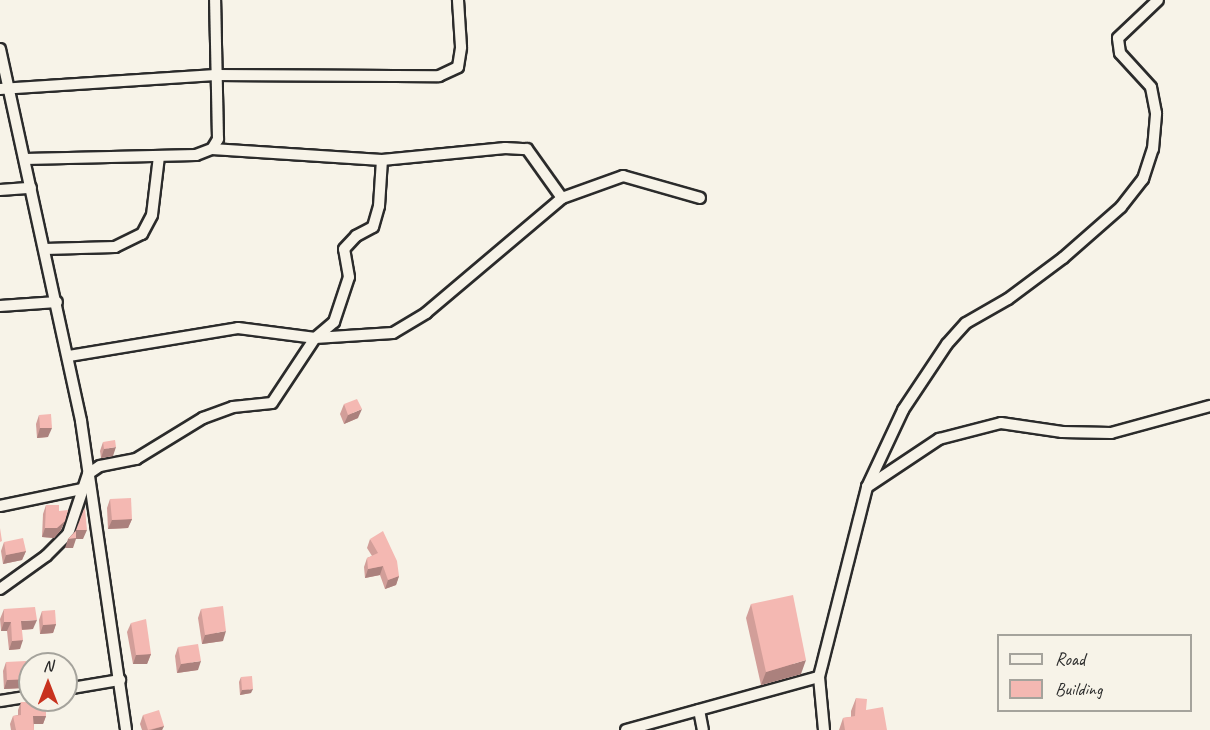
<!DOCTYPE html>
<style>
body{margin:0}
#map{position:relative;width:1210px;height:730px;overflow:hidden;background:#f7f3e8;font-family:Caveat,sans-serif}
div>[style]{position:absolute}
.roads{filter:drop-shadow(2px 0 #2b2b2b) drop-shadow(-2px 0 #2b2b2b) drop-shadow(0 2px #2b2b2b) drop-shadow(0 -2px #2b2b2b)}
.minor>*{height:10px;margin:-5px;padding:0 5px;transform-origin:5px;border-radius:5px;background:#f7f3e8}
.wall>*{inset:0;background:#d29e99}
.shaded-wall>*{inset:0;background:#ab817d}
.building>*{inset:0;background:#f4b8b2}
span{translate:-50% -50%;white-space:nowrap;text-align:center;line-height:1.15;-webkit-text-stroke:4.5px #f7f3e8;paint-order:stroke}
.legend{position:absolute;left:997px;top:634px;width:195px;height:78px;box-sizing:border-box;background:#f7f3e8;border:2px solid #a5a39c;margin:0;padding:8px 10px;list-style:none;font-size:18px;color:#2b2b2b}
.legend li{display:flex;align-items:center;gap:12px;height:30px}
.legend b{width:30px;border:2px solid #a5a39c}
.north{position:absolute;left:18px;top:652px;width:60px;height:60px;box-sizing:border-box;background:#f7f3e8;border:2px solid #a5a39c;border-radius:50%;rotate:0deg;font-size:16px;font-weight:700;line-height:24px;text-align:center;color:#2b2b2b}
.north::after{content:'';display:block;margin:auto;width:21px;height:27px;background:#c8321e;clip-path:polygon(50% 0,100% 100%,50% 72%,0 100%)}
</style>
<div id="map">
<div class="roads">
<div class="minor">
<div style="left:0;top:49px;width:381px;rotate:77.7deg"></div>
<div style="left:81px;top:421px;width:312px;rotate:81.7deg"></div>
<div style="left:0;top:89px;width:216px;rotate:-3.7deg"></div>
<div style="left:216px;top:75px;width:223px;rotate:0.3deg"></div>
<div style="left:439px;top:76px;width:21px;rotate:-25deg"></div>
<div style="left:458px;top:67px;width:20px;rotate:-81deg"></div>
<div style="left:461px;top:47px;width:47px;rotate:-93.7deg"></div>
<div style="left:212px;top:149px;width:170px;rotate:3.7deg"></div>
<div style="left:382px;top:160px;width:124px;rotate:-5.6deg"></div>
<div style="left:505px;top:148px;width:22px;rotate:3deg"></div>
<div style="left:527px;top:149px;width:60px;rotate:54.5deg"></div>
<div style="left:25px;top:159px;width:171px;rotate:-1.3deg"></div>
<div style="left:196px;top:155px;width:17px;rotate:-21deg"></div>
<div style="left:212px;top:149px;width:12px;rotate:-59deg"></div>
<div style="left:218px;top:139px;width:139px;rotate:-91.2deg"></div>
<div style="left:0;top:190px;width:31px;rotate:-4deg"></div>
<div style="left:45px;top:249px;width:70px;rotate:-1.6deg"></div>
<div style="left:115px;top:247px;width:30px;rotate:-26deg"></div>
<div style="left:142px;top:234px;width:21px;rotate:-62deg"></div>
<div style="left:152px;top:215px;width:59px;rotate:-83.2deg"></div>
<div style="left:0;top:306px;width:57px;rotate:-4deg"></div>
<div style="left:69px;top:356px;width:171px;rotate:-9.4deg"></div>
<div style="left:238px;top:328px;width:78px;rotate:7.4deg"></div>
<div style="left:315px;top:338px;width:25px;rotate:-40deg"></div>
<div style="left:334px;top:322px;width:47px;rotate:-71.6deg"></div>
<div style="left:349px;top:277px;width:28px;rotate:-100deg"></div>
<div style="left:344px;top:249px;width:18px;rotate:-47deg"></div>
<div style="left:356px;top:236px;width:19px;rotate:-28deg"></div>
<div style="left:373px;top:227px;width:22px;rotate:-74deg"></div>
<div style="left:379px;top:206px;width:46px;rotate:-86.3deg"></div>
<div style="left:867px;top:487px;width:87px;rotate:-33.7deg"></div>
<div style="left:939px;top:439px;width:64px;rotate:-14.5deg"></div>
<div style="left:1001px;top:423px;width:62px;rotate:8.4deg"></div>
<div style="left:1062px;top:432px;width:49px;rotate:1.2deg"></div>
<div style="left:1111px;top:433px;width:103px;rotate:-15.3deg"></div>
<div style="left:0;top:506px;width:89px;rotate:-11.7deg"></div>
<div style="left:0;top:589px;width:57px;rotate:-35.7deg"></div>
<div style="left:46px;top:556px;width:31px;rotate:-45deg"></div>
<div style="left:68px;top:534px;width:63px;rotate:-71.6deg"></div>
<div style="left:88px;top:474px;width:14px;rotate:-34deg"></div>
<div style="left:100px;top:466px;width:37px;rotate:-11deg"></div>
<div style="left:136px;top:459px;width:79px;rotate:-31.5deg"></div>
<div style="left:203px;top:418px;width:32px;rotate:-20deg"></div>
<div style="left:233px;top:407px;width:39px;rotate:-6deg"></div>
<div style="left:272px;top:403px;width:78px;rotate:-56.5deg"></div>
<div style="left:315px;top:338px;width:78px;rotate:-3.7deg"></div>
<div style="left:393px;top:333px;width:39px;rotate:-31deg"></div>
<div style="left:426px;top:313px;width:178px;rotate:-40.2deg"></div>
<div style="left:562px;top:198px;width:65px;rotate:-19.8deg"></div>
<div style="left:623px;top:176px;width:80px;rotate:15.9deg"></div>
<div style="left:66px;top:689px;width:55px;rotate:-9.5deg"></div>
<div style="left:0;top:701px;width:30px;rotate:-9deg"></div>
<div style="left:699px;top:710px;width:20px;rotate:79deg"></div>
<div style="left:626px;top:730px;width:200px;rotate:-15.4deg"></div>
<div style="left:824px;top:730px;width:53px;rotate:-95.4deg"></div>
<div style="left:819px;top:677px;width:196px;rotate:-75.8deg"></div>
<div style="left:867px;top:487px;width:85px;rotate:-64.9deg"></div>
<div style="left:903px;top:410px;width:79px;rotate:-56.3deg"></div>
<div style="left:947px;top:344px;width:28px;rotate:-48deg"></div>
<div style="left:966px;top:323px;width:48px;rotate:-29.7deg"></div>
<div style="left:1008px;top:299px;width:69px;rotate:-36.7deg"></div>
<div style="left:1063px;top:258px;width:77px;rotate:-41.3deg"></div>
<div style="left:1121px;top:207px;width:36px;rotate:-52deg"></div>
<div style="left:1143px;top:179px;width:32px;rotate:-72deg"></div>
<div style="left:1153px;top:149px;width:36px;rotate:-85deg"></div>
<div style="left:1156px;top:113px;width:26px;rotate:-101deg"></div>
<div style="left:1151px;top:87px;width:46px;rotate:-132.4deg"></div>
<div style="left:1120px;top:53px;width:15px;rotate:-98deg"></div>
<div style="left:1118px;top:38px;width:55px;rotate:-43.5deg"></div>
</div>
</div>
<div class="wall">
<div style="clip-path:polygon(344px 404px,358px 418px,344px 424px,340px 414px)"></div>
<div style="clip-path:polygon(39px 415px,48px 437px,37px 438px,36px 424px)"></div>
<div style="clip-path:polygon(103px 442px,113px 456px,101px 458px,100px 451px)"></div>
<div style="clip-path:polygon(110px 499px,132px 519px,128px 528px,108px 529px,107px 508px)"></div>
<div style="clip-path:polygon(46px 505px,59px 511px,61px 530px,54px 538px,42px 537px,43px 514px)"></div>
<div style="clip-path:polygon(370px 539px,399px 576px,396px 585px,385px 589px,380px 575px,365px 578px,364px 567px,367px 558px,372px 556px,367px 548px)"></div>
<div style="clip-path:polygon(4px 542px,26px 551px,22px 560px,3px 564px,1px 551px)"></div>
<div style="clip-path:polygon(751px 604px,801px 674px,761px 685px,746px 618px)"></div>
<div style="clip-path:polygon(4px 609px,33px 629px,22px 630px,20px 649px,9px 650px,7px 631px,1px 631px,0 619px)"></div>
<div style="clip-path:polygon(201px 609px,223px 641px,202px 644px,198px 618px)"></div>
<div style="clip-path:polygon(42px 611px,56px 624px,53px 633px,40px 634px,39px 620px)"></div>
<div style="clip-path:polygon(131px 623px,151px 654px,147px 664px,133px 664px,127px 632px)"></div>
<div style="clip-path:polygon(178px 647px,198px 670px,177px 673px,175px 656px)"></div>
<div style="clip-path:polygon(6px 662px,27px 679px,23px 688px,4px 689px,3px 671px)"></div>
<div style="clip-path:polygon(241px 677px,251px 693px,240px 695px,239px 682px)"></div>
<div style="clip-path:polygon(856px 698px,866px 710px,886px 730px,839px 730px,843px 718px,851px 717px,851px 711px)"></div>
<div style="clip-path:polygon(21px 702px,46px 716px,43px 724px,34px 724px,34px 730px,11px 730px,10px 724px,13px 716px,18px 715px,18px 710px)"></div>
<div style="clip-path:polygon(143px 715px,164px 726px,162px 730px,142px 730px,140px 724px)"></div>
</div>
<div class="shaded-wall">
<div style="clip-path:polygon(362px 409px,358px 418px,344px 424px,348px 415px)"></div>
<div style="clip-path:polygon(40px 428px,52px 428px,48px 437px,37px 438px)"></div>
<div style="clip-path:polygon(116px 447px,113px 456px,101px 458px,104px 449px)"></div>
<div style="clip-path:polygon(132px 519px,128px 528px,108px 529px,112px 520px)"></div>
<div style="clip-path:polygon(65px 521px,61px 530px,54px 538px,42px 537px,45px 528px)"></div>
<div style="clip-path:polygon(76px 530px,87px 530px,83px 539px,76px 539px,73px 548px,65px 548px,68px 539px)"></div>
<div style="clip-path:polygon(26px 551px,22px 560px,3px 564px,6px 555px)"></div>
<div style="clip-path:polygon(383px 566px,380px 575px,365px 578px,368px 569px)"></div>
<div style="clip-path:polygon(399px 576px,396px 585px,385px 589px,388px 580px)"></div>
<div style="clip-path:polygon(37px 620px,33px 629px,18px 630px,21px 621px)"></div>
<div style="clip-path:polygon(4px 622px,11px 622px,7px 631px,1px 631px)"></div>
<div style="clip-path:polygon(56px 624px,53px 633px,40px 634px,43px 625px)"></div>
<div style="clip-path:polygon(226px 631px,223px 641px,202px 644px,205px 635px)"></div>
<div style="clip-path:polygon(23px 640px,20px 649px,9px 650px,12px 641px)"></div>
<div style="clip-path:polygon(151px 654px,147px 664px,133px 664px,136px 655px)"></div>
<div style="clip-path:polygon(806px 660px,801px 674px,761px 685px,766px 672px)"></div>
<div style="clip-path:polygon(201px 661px,198px 670px,177px 673px,181px 664px)"></div>
<div style="clip-path:polygon(27px 679px,23px 688px,4px 689px,7px 680px)"></div>
<div style="clip-path:polygon(253px 689px,251px 693px,240px 695px,242px 690px)"></div>
<div style="clip-path:polygon(33px 716px,46px 716px,43px 724px,30px 724px)"></div>
<div style="clip-path:polygon(164px 726px,162px 730px,151px 730px)"></div>
</div>
<div class="building">
<div style="clip-path:polygon(357px 399px,362px 409px,348px 415px,344px 404px)"></div>
<div style="clip-path:polygon(51px 414px,52px 428px,40px 428px,39px 415px)"></div>
<div style="clip-path:polygon(115px 440px,116px 447px,104px 449px,103px 442px)"></div>
<div style="clip-path:polygon(131px 498px,132px 519px,112px 520px,110px 499px)"></div>
<div style="clip-path:polygon(46px 505px,59px 505px,59px 511px,68px 510px,65px 521px,57px 528px,45px 528px)"></div>
<div style="clip-path:polygon(84px 509px,85px 509px,87px 530px,76px 530px)"></div>
<div style="clip-path:polygon(0 528px,2px 541px,0 542px)"></div>
<div style="clip-path:polygon(76px 531px,76px 538px,68px 539px)"></div>
<div style="clip-path:polygon(383px 531px,397px 561px,399px 576px,388px 580px,383px 566px,368px 569px,367px 558px,378px 553px,370px 539px)"></div>
<div style="clip-path:polygon(23px 538px,26px 551px,6px 555px,4px 542px)"></div>
<div style="clip-path:polygon(793px 595px,806px 660px,766px 672px,751px 604px)"></div>
<div style="clip-path:polygon(223px 606px,226px 631px,205px 635px,201px 609px)"></div>
<div style="clip-path:polygon(35px 607px,37px 620px,21px 621px,23px 640px,12px 641px,11px 622px,4px 622px,4px 609px)"></div>
<div style="clip-path:polygon(55px 610px,56px 624px,43px 625px,42px 611px)"></div>
<div style="clip-path:polygon(146px 619px,151px 654px,136px 655px,131px 623px)"></div>
<div style="clip-path:polygon(198px 644px,201px 661px,181px 664px,178px 647px)"></div>
<div style="clip-path:polygon(26px 661px,27px 679px,7px 680px,6px 662px)"></div>
<div style="clip-path:polygon(252px 676px,253px 689px,242px 690px,241px 677px)"></div>
<div style="clip-path:polygon(856px 698px,867px 699px,866px 710px,883px 707px,887px 730px,845px 730px,843px 718px,855px 716px)"></div>
<div style="clip-path:polygon(21px 702px,46px 702px,46px 716px,33px 716px,34px 730px,16px 730px,13px 716px,21px 715px)"></div>
<div style="clip-path:polygon(159px 710px,164px 726px,148px 730px,143px 715px)"></div>
</div>
<ul class="legend">
<li><b style="height:8px;background:#f7f3e8"></b>Road</li>
<li><b style="height:16px;background:#f4b8b2"></b>Building</li>
</ul>
<div class="north">N</div>
</div>
